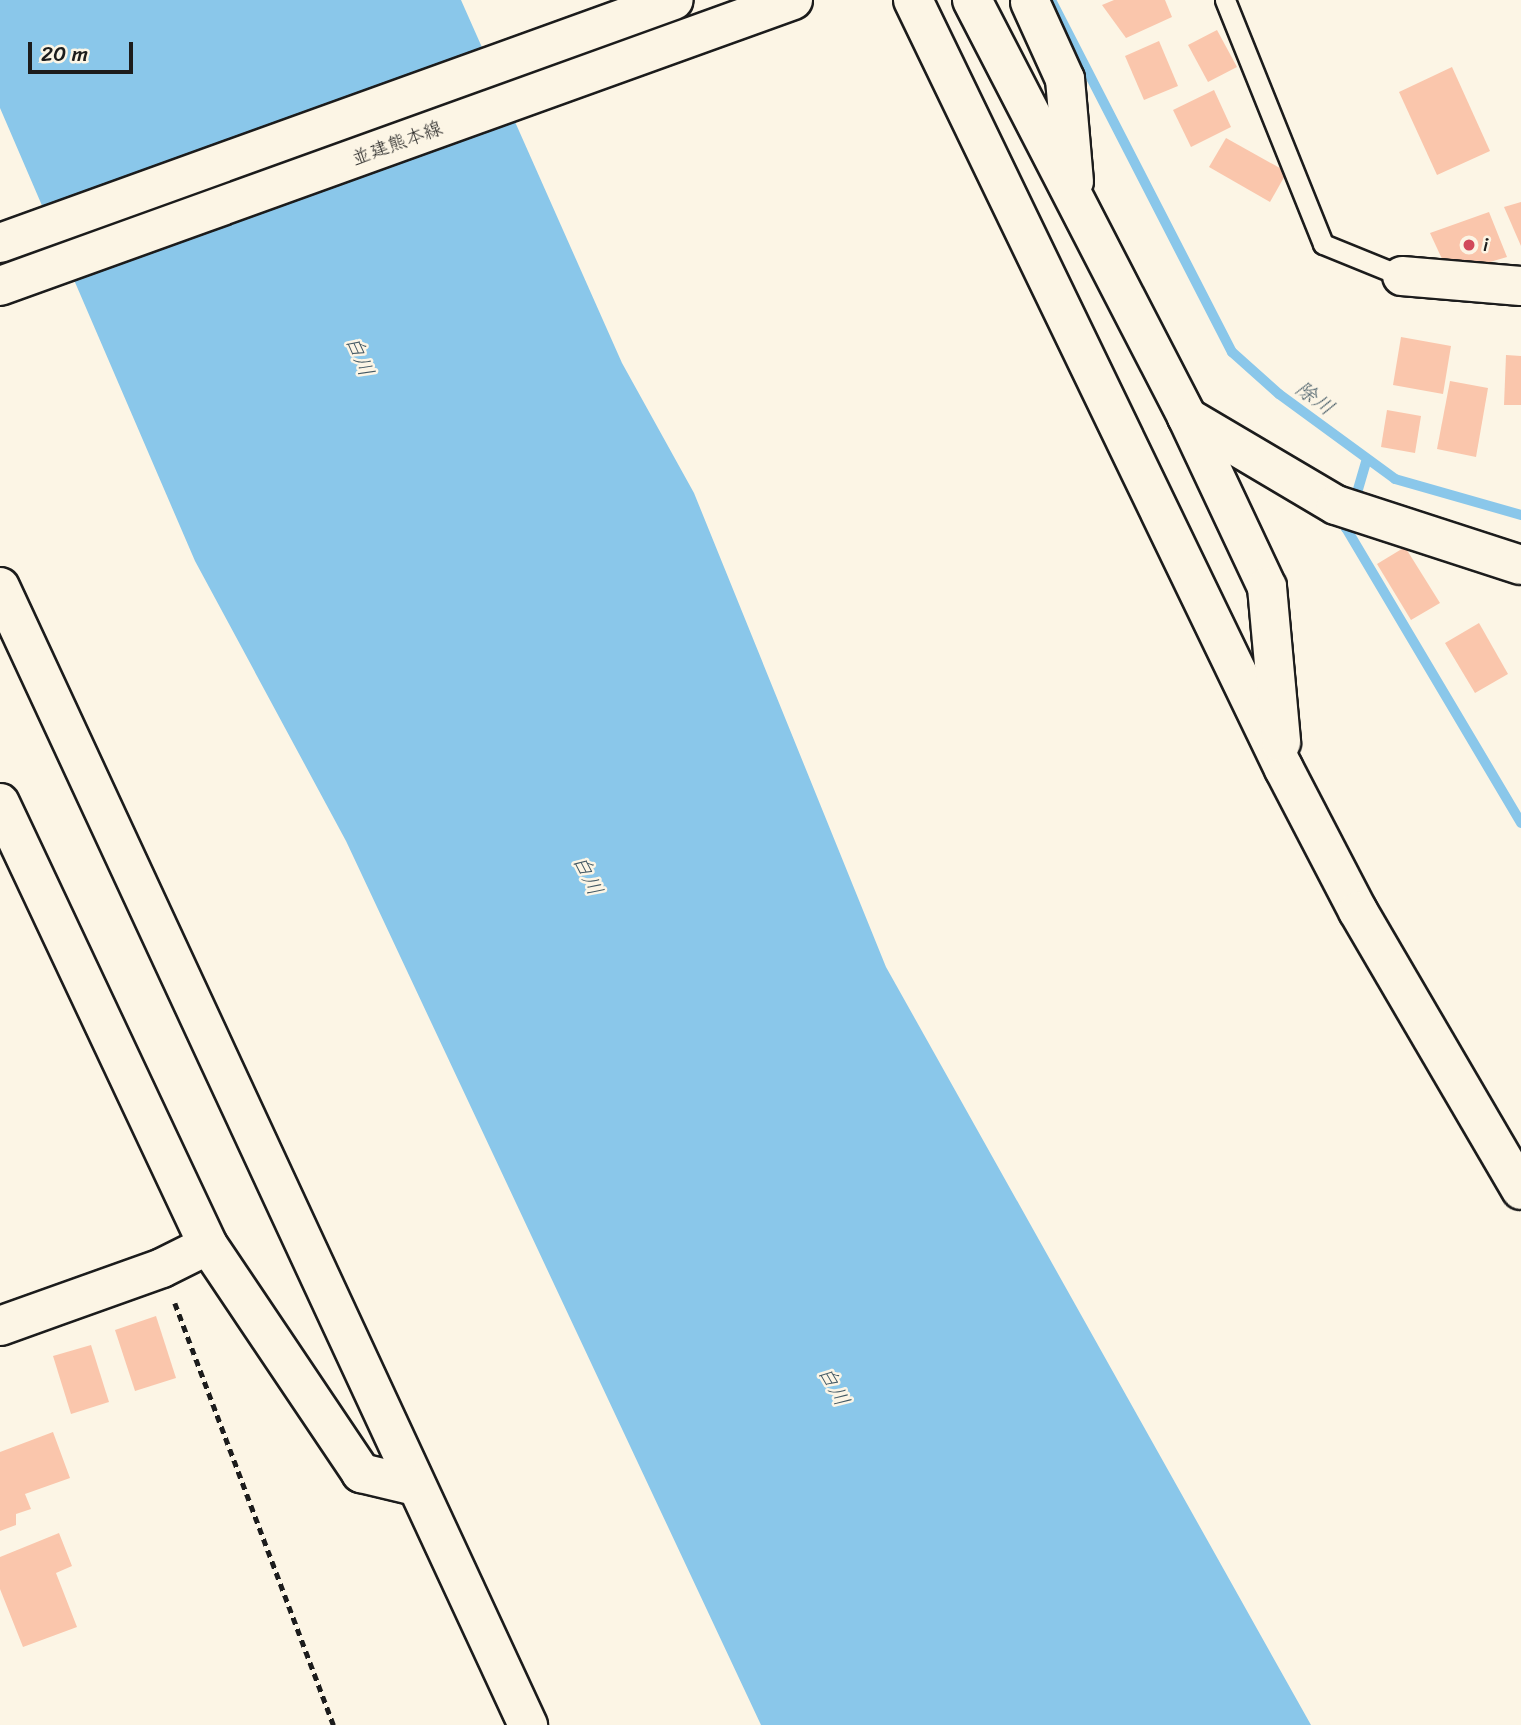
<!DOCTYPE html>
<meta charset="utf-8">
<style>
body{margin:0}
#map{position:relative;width:1521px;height:1725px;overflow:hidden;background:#fcf5e5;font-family:Sriracha,"Klee One",sans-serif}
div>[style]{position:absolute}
.water>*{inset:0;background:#8ac7ea}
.stream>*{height:10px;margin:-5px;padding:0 5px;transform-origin:5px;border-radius:5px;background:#8ac7ea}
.building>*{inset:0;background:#fac6ac}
.path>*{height:4.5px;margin-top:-2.25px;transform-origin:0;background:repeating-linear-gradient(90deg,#1c1c1c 0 7px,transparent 0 12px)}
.roads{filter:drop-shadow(2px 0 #1c1c1c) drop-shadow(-2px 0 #1c1c1c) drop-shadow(0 2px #1c1c1c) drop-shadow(0 -2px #1c1c1c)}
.service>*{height:19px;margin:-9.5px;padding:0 9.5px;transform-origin:9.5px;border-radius:9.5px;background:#fcf5e5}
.minor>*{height:38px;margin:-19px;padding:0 19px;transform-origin:19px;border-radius:19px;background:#fcf5e5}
.secondary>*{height:38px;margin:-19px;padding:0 19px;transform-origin:19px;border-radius:19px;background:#fcf5e5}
.dots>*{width:19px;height:19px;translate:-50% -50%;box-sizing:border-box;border:4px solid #fcf5e5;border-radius:50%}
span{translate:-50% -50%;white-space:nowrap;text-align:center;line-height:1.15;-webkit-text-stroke:5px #fcf5e5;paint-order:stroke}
.street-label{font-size:19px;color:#1c1c1c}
.poi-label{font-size:19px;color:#1c1c1c}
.left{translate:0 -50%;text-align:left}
.water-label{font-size:21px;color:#425864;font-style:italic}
.scale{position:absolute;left:28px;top:42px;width:105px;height:32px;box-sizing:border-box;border:4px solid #1c1c1c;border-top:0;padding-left:9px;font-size:21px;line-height:24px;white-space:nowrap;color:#1c1c1c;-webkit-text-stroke:5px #fcf5e5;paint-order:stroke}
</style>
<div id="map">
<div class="water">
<div style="clip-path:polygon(0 0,461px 0,622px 363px,694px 493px,886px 967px,1311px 1725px,761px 1725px,346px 841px,195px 561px,0 108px)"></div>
</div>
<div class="stream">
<div style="left:1051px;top:0;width:396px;rotate:62.8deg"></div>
<div style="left:1232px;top:352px;width:63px;rotate:41.8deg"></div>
<div style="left:1279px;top:394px;width:144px;rotate:36.2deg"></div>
<div style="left:1395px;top:479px;width:131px;rotate:15.9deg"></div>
<div style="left:1354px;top:503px;width:43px;rotate:-73.7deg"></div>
<div style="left:1350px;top:518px;width:11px;rotate:112deg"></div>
<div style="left:1346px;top:528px;width:343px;rotate:59.3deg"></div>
</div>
<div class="building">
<div style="clip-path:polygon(1114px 0,1165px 0,1172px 17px,1126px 38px,1102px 5px)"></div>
<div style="clip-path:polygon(1217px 30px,1237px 67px,1208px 82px,1188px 45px)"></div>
<div style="clip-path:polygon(1159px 41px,1178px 86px,1144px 100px,1125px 56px)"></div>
<div style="clip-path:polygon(1452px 67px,1490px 151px,1437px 175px,1399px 92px)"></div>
<div style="clip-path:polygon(1214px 90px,1231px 127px,1191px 147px,1173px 110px)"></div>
<div style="clip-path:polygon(1226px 138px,1287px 172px,1270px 202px,1209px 167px)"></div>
<div style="clip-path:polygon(1521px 202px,1521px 246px,1504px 207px)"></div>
<div style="clip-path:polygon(1489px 212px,1507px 257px,1449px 274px,1430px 233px)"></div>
<div style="clip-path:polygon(1401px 337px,1451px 346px,1443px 394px,1393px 385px)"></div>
<div style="clip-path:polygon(1506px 355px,1521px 356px,1521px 405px,1504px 405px)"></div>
<div style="clip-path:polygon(1450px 381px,1488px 388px,1476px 457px,1437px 449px)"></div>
<div style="clip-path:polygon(1387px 410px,1421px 416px,1415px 453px,1381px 447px)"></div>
<div style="clip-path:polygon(1405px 547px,1440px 603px,1411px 620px,1377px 564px)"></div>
<div style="clip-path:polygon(1479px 623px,1508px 674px,1475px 693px,1445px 643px)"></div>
<div style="clip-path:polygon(156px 1316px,176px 1378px,135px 1391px,115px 1330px)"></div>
<div style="clip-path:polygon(91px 1345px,109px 1402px,71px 1414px,53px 1356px)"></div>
<div style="clip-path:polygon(53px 1432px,70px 1478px,25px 1494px,31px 1509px,16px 1514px,16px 1525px,0 1531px,0 1452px)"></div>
<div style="clip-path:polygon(59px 1533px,72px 1566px,56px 1573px,77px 1627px,23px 1647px,0 1589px,0 1557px)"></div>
</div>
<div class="path">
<div style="left:175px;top:1303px;width:451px;rotate:69.4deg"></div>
</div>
<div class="roads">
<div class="service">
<div style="left:1225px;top:0;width:263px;rotate:68.1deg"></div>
<div style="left:1323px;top:244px;width:85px;rotate:22.1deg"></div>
</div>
<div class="minor">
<div style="left:913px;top:0;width:854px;rotate:64.25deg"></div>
<div style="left:1284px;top:769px;width:160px;rotate:62.5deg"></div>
<div style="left:1358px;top:911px;width:323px;rotate:59.7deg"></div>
<div style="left:972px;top:0;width:469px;rotate:62.7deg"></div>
<div style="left:1187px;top:417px;width:188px;rotate:64.8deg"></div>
<div style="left:1267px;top:587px;width:156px;rotate:84.8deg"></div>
<div style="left:1030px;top:2px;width:85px;rotate:65.6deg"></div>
<div style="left:1065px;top:79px;width:103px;rotate:85deg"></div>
<div style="left:1402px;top:276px;width:119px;rotate:4.8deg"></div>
<div style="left:1187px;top:417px;width:173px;rotate:30.6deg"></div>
<div style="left:1336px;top:505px;width:194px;rotate:18deg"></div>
<div style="left:0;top:587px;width:1255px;rotate:65.11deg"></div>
<div style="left:0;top:803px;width:488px;rotate:64.8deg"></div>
<div style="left:208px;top:1245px;width:275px;rotate:56.1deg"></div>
<div style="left:361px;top:1473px;width:56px;rotate:13.5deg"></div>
<div style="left:0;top:1326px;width:172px;rotate:-19.7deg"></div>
<div style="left:162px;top:1268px;width:51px;rotate:-26.6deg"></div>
</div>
<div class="secondary">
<div style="left:0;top:243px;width:716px;rotate:-19.83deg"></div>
<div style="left:0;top:286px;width:843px;rotate:-19.83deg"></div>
</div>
</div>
<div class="dots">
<div style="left:1469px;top:245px;background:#d1495b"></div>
</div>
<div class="street-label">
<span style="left:397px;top:143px;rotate:-20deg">並建熊本線</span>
</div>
<div class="poi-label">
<span class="left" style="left:1483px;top:245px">i</span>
</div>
<div class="water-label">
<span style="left:360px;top:356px;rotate:68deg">白川</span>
<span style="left:1315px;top:398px;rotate:37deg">除川</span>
<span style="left:588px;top:875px;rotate:65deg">白川</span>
<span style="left:834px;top:1386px;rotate:62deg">白川</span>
</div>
<div class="scale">20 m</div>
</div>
